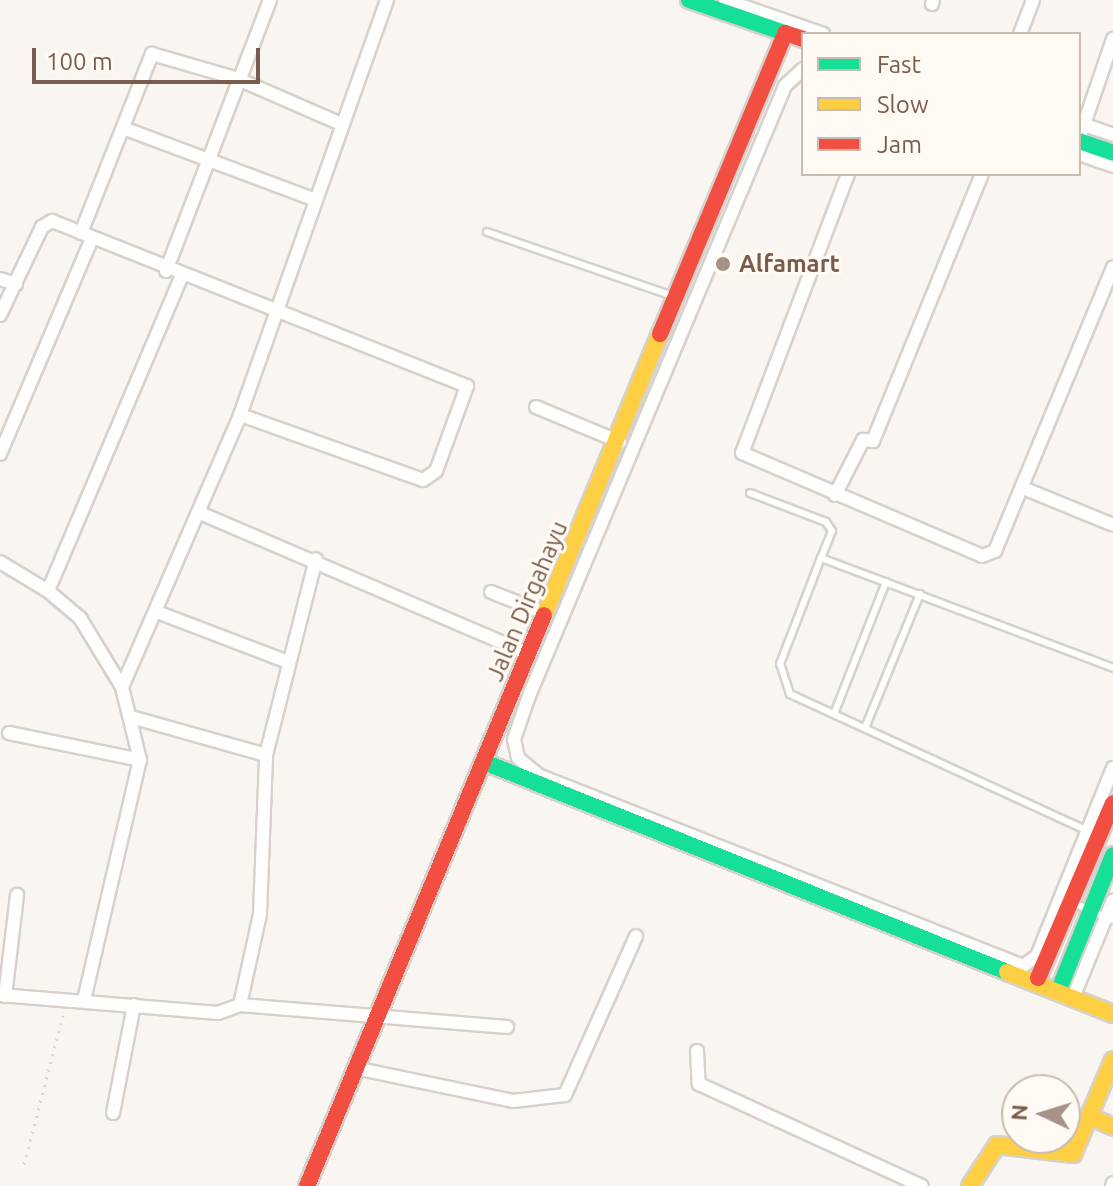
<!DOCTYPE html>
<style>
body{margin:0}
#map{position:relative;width:1113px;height:1186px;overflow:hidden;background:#f9f5f0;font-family:Ubuntu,sans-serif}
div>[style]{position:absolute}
.path>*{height:3px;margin-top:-1.5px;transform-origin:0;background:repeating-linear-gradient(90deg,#dcd5d0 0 2px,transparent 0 8px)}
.roads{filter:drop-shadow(2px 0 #d7d1cb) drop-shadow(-2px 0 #d7d1cb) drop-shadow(0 2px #d7d1cb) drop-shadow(0 -2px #d7d1cb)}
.lane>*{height:6px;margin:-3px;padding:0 3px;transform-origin:3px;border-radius:3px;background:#fefefd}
.street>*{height:12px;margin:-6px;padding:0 6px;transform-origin:6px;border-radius:6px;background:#fefefd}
.fast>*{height:16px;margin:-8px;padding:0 8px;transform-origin:8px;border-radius:8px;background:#16e098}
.slow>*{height:16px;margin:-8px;padding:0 8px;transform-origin:8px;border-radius:8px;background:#ffcf43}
.jam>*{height:16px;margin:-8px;padding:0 8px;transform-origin:8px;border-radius:8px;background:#f24e42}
.dots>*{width:22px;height:22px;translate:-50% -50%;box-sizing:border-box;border:4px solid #fffaf3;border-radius:50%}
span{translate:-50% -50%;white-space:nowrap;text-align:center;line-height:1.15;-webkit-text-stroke:6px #fffaf3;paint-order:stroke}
.poi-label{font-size:24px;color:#7a5c4d;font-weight:700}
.left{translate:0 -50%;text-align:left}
.street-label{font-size:24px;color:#7a5c4d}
.legend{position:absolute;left:801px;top:32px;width:280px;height:144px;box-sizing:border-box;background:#fffaf3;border:2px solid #cabbb1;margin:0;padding:10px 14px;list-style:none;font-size:24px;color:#7a5c4d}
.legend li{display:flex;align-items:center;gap:16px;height:40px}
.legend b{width:40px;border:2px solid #cabbb1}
.north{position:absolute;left:1001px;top:1074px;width:80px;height:80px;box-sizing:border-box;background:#fffaf3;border:2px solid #cabbb1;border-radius:50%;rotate:274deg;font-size:22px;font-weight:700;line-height:32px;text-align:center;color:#7a5c4d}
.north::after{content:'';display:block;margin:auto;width:28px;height:36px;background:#a69286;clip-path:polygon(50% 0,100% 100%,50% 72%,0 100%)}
.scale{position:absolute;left:32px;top:48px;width:228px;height:36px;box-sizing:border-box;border:4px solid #7a5c4d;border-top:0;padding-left:10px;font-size:24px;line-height:28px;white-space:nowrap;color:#7a5c4d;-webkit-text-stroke:6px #fffaf3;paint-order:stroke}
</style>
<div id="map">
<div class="path">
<div style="left:24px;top:1164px;width:154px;rotate:-75.3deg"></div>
</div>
<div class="roads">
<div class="lane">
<div style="left:487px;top:232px;width:197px;rotate:19deg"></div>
<div style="left:750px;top:493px;width:81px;rotate:20.9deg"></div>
<div style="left:826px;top:522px;width:11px;rotate:56deg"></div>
<div style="left:832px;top:531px;width:29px;rotate:112deg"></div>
<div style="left:834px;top:714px;width:142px;rotate:-68.5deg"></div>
<div style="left:865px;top:728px;width:145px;rotate:-67.7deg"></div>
<div style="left:1088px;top:831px;width:328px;rotate:-155.3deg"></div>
<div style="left:790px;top:694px;width:32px;rotate:-108deg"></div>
<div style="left:780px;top:664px;width:114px;rotate:-68.9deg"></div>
<div style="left:821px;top:558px;width:312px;rotate:20.6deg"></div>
<div style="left:1074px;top:903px;width:43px;rotate:23.6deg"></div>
</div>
<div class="street">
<div style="left:725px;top:0;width:104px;rotate:19.1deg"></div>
<div style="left:932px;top:4px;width:4px;rotate:-76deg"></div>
<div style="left:1020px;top:34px;width:36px;rotate:-69deg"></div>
<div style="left:803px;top:69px;width:25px;rotate:137deg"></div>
<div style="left:785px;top:86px;width:662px;rotate:112.77deg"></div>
<div style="left:529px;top:696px;width:46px;rotate:109.2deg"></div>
<div style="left:514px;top:739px;width:19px;rotate:78deg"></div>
<div style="left:518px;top:758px;width:26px;rotate:40deg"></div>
<div style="left:538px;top:775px;width:521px;rotate:21.5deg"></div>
<div style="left:1023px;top:966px;width:17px;rotate:-36deg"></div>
<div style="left:1037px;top:956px;width:203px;rotate:-68deg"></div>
<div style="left:1079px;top:123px;width:36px;rotate:19deg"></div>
<div style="left:123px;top:128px;width:203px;rotate:20.5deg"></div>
<div style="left:1079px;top:139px;width:106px;rotate:-71.2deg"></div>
<div style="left:1079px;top:154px;width:36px;rotate:19deg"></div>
<div style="left:848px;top:174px;width:298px;rotate:110.8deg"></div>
<div style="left:742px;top:453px;width:261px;rotate:23.2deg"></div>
<div style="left:982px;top:556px;width:14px;rotate:-21deg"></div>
<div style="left:995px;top:551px;width:307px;rotate:-67.4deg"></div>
<div style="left:81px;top:233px;width:193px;rotate:-68.4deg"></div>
<div style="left:152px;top:54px;width:90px;rotate:16.2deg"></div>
<div style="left:238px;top:79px;width:112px;rotate:23.6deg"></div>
<div style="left:166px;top:271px;width:290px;rotate:-69deg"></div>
<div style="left:0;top:279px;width:17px;rotate:17deg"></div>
<div style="left:0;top:315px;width:98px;rotate:-64.5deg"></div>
<div style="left:42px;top:227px;width:12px;rotate:-31deg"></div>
<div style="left:52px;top:221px;width:447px;rotate:21.7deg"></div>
<div style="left:467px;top:386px;width:90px;rotate:110deg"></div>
<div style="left:436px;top:471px;width:16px;rotate:145deg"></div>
<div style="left:423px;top:480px;width:194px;rotate:-160.4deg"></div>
<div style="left:536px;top:407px;width:91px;rotate:22.6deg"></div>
<div style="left:0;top:454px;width:235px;rotate:-66.9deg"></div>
<div style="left:1023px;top:488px;width:97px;rotate:22.3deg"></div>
<div style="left:835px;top:495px;width:62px;rotate:-63deg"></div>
<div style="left:863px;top:440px;width:10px;rotate:6deg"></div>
<div style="left:873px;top:441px;width:288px;rotate:-67.8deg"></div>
<div style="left:200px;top:513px;width:358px;rotate:23.2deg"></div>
<div style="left:0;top:562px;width:56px;rotate:31.1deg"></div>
<div style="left:491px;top:592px;width:60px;rotate:21.4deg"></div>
<div style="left:157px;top:612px;width:140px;rotate:20.9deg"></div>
<div style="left:122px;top:687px;width:296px;rotate:-66.5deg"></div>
<div style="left:240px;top:415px;width:440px;rotate:-70.5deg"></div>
<div style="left:131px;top:717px;width:140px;rotate:15.7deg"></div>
<div style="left:9px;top:733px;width:134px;rotate:11.6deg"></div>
<div style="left:1075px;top:993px;width:100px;rotate:-67.8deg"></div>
<div style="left:0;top:995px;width:219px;rotate:4.7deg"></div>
<div style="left:218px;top:1013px;width:23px;rotate:-20deg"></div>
<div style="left:240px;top:1005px;width:93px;rotate:-77.6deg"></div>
<div style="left:260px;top:914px;width:159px;rotate:-87.8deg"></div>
<div style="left:266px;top:755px;width:202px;rotate:-75.7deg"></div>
<div style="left:5px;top:996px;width:102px;rotate:-83.2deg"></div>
<div style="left:84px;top:1000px;width:246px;rotate:-76.9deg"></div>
<div style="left:140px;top:760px;width:75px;rotate:-103.9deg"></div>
<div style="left:122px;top:687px;width:81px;rotate:-121.3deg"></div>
<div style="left:80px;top:618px;width:42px;rotate:-139.8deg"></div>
<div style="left:48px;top:591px;width:341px;rotate:-67deg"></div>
<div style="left:240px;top:1005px;width:268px;rotate:4.7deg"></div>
<div style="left:697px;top:1051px;width:33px;rotate:87deg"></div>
<div style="left:699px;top:1084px;width:245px;rotate:24.6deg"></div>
<div style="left:355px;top:1068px;width:161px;rotate:11.8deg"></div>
<div style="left:513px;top:1101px;width:52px;rotate:-6.6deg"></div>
<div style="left:565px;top:1095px;width:174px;rotate:-65.9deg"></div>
<div style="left:113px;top:1113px;width:110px;rotate:-79deg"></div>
<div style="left:1112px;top:1186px;width:3px;rotate:-72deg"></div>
</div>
<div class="fast">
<div style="left:689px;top:0;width:102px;rotate:19deg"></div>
<div style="left:1079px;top:141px;width:36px;rotate:19deg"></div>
<div style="left:484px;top:762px;width:564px;rotate:21.88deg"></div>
<div style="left:1060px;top:987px;width:142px;rotate:-68.1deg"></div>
</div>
<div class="slow">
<div style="left:544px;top:615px;width:304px;rotate:-67.6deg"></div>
<div style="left:1007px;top:972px;width:114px;rotate:21.6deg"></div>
<div style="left:1091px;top:1117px;width:24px;rotate:24deg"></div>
<div style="left:970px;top:1186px;width:49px;rotate:-56.6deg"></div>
<div style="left:997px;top:1145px;width:77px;rotate:6.8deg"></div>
<div style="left:1073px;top:1154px;width:102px;rotate:-66.9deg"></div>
</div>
<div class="jam">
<div style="left:660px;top:334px;width:326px;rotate:-67.4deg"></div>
<div style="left:785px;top:33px;width:19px;rotate:18deg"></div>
<div style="left:1038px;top:978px;width:190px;rotate:-66.8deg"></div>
<div style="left:307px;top:1186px;width:618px;rotate:-67.46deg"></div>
</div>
</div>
<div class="dots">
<div style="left:723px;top:264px;background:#a69286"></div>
</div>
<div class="poi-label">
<span class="left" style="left:739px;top:264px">Alfamart</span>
</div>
<div class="street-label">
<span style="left:527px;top:601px;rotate:-67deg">Jalan Dirgahayu</span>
</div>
<ul class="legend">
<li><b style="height:10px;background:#16e098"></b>Fast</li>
<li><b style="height:10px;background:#ffcf43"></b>Slow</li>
<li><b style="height:10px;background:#f24e42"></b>Jam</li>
</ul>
<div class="north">N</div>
<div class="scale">100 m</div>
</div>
